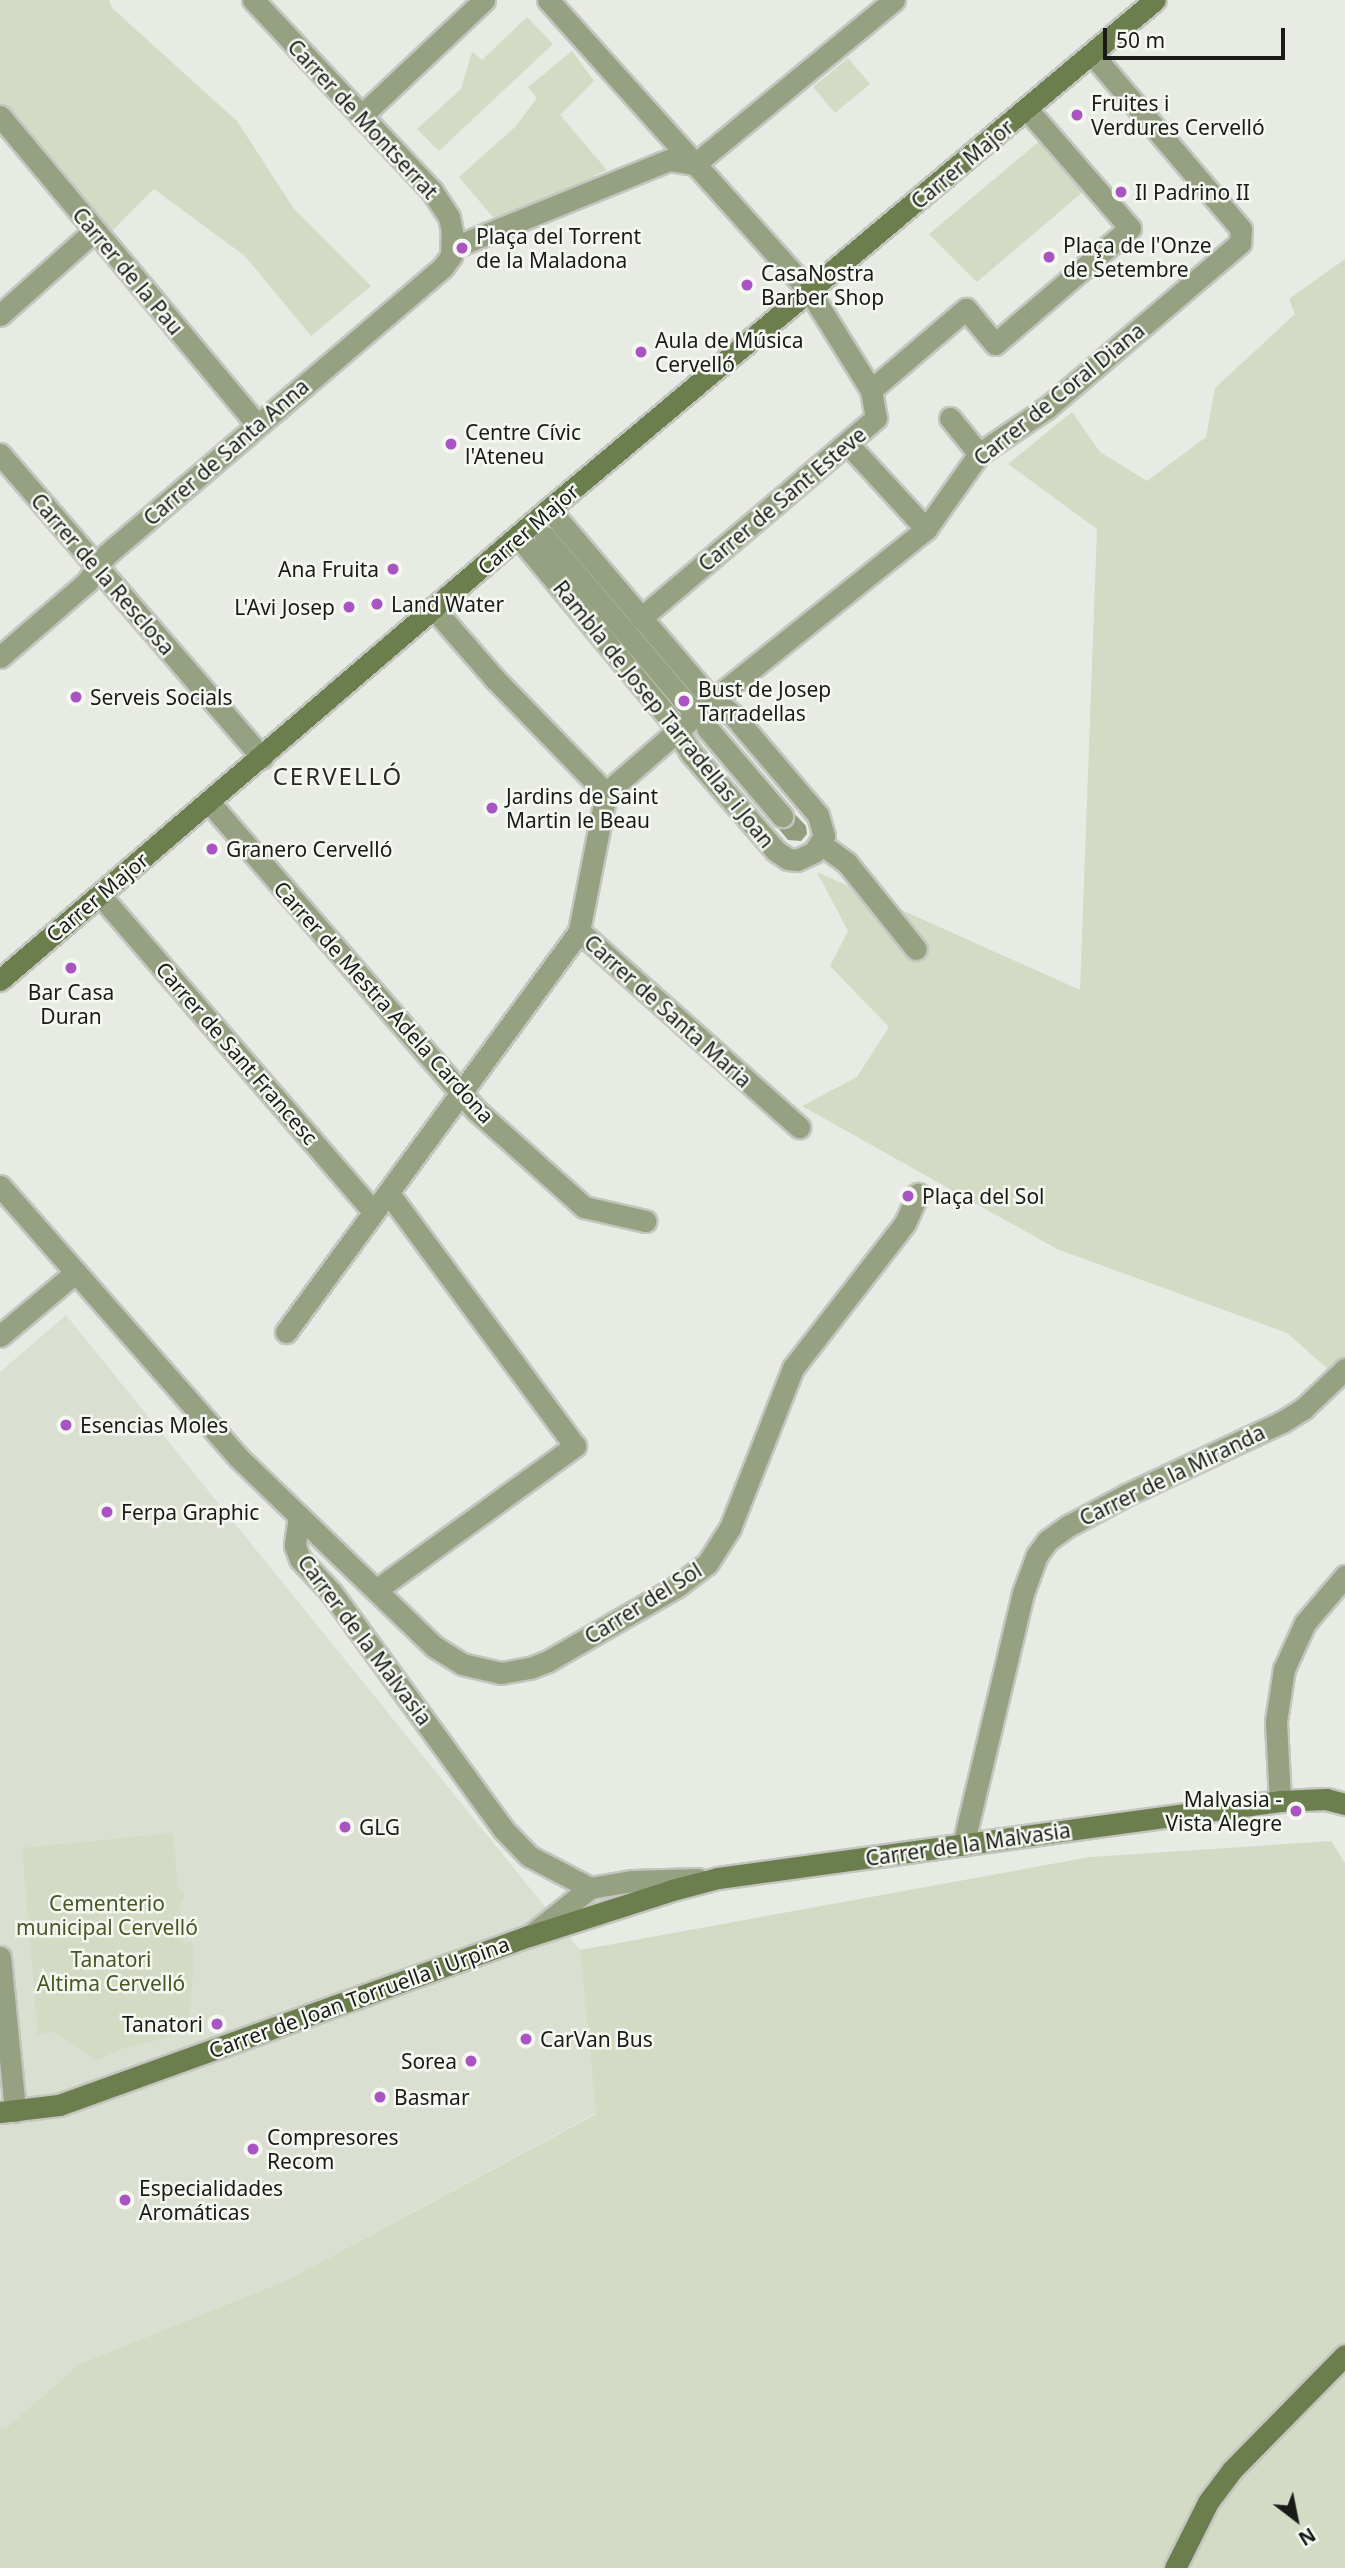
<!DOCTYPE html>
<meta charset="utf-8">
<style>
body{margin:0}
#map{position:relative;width:1345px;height:2568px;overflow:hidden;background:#e8eae4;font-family:"Noto Sans",sans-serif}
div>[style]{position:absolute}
.built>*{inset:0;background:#dadfd2}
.green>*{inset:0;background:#d3dbc5}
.water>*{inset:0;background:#929d7e}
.roads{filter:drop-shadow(2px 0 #c3c5bf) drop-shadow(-2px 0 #c3c5bf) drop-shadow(0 2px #c3c5bf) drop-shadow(0 -2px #c3c5bf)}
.street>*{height:21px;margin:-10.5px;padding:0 10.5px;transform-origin:10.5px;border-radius:10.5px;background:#95a181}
.secondary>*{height:21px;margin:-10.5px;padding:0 10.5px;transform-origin:10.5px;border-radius:10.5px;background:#6d7e4e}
.dots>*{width:19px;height:19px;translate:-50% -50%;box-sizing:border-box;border:4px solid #f5f8f1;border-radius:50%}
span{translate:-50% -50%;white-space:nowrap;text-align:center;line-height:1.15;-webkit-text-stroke:5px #f5f8f1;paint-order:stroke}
.poi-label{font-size:21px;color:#1a1b19}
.left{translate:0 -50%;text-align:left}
.right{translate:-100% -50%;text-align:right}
.street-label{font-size:21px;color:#1a1b19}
.park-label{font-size:21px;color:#485726}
.quarter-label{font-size:24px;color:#292a26;letter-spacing:2px}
.north{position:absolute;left:1261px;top:2484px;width:70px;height:70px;-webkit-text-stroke:5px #f5f8f1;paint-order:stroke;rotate:148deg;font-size:19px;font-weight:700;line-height:28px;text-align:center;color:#1a1b19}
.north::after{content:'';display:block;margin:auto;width:24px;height:32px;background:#1a1b19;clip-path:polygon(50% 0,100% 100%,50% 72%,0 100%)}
.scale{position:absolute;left:1103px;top:28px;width:182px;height:32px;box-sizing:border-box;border:4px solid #1a1b19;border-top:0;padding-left:9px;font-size:21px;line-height:24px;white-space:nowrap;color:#1a1b19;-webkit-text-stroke:5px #f5f8f1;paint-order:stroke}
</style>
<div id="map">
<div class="built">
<div style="clip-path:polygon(66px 1315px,580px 1950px,596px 2113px,285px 2281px,79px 2364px,6px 2428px,0 2429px,0 1372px)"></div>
</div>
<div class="green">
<div style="clip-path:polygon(0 0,109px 0,112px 8px,237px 121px,294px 209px,371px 286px,311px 336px,245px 256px,154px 189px,103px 240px,0 128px)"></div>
<div style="clip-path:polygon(527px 17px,553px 44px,439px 151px,417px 129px,461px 89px,472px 52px,482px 60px)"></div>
<div style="clip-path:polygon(572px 51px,594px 81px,560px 115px,607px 170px,594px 176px,598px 186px,498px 223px,459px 177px,515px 127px,537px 98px,528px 87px)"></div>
<div style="clip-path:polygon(848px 58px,870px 84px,835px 113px,813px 87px)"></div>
<div style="clip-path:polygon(1042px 139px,1085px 190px,977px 282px,929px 234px)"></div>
<div style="clip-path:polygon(1345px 259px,1345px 1384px,1287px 1333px,1057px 1249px,802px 1106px,857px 1077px,889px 1027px,830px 966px,848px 931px,817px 872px,1080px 990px,1097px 529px,1008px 464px,1072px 412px,1100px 452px,1147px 481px,1206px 437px,1215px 388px,1295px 314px,1289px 299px)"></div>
<div style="clip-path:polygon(173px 1833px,178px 1888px,186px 1896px,180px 1904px,183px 1943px,192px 1942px,194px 1958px,189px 2027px,161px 2039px,121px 2049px,98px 2060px,51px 2031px,38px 2035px,22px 1848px)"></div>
<div style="clip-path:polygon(1331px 1841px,1345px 1863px,1345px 2568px,0 2568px,0 2429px,6px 2428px,79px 2364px,285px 2281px,596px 2114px,580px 1950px,1090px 1857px)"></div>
</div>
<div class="water">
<div style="clip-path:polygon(790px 809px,806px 826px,807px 834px,801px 841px,788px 840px,774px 823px)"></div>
</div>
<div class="roads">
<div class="street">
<div style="left:548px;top:0;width:392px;rotate:48.1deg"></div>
<div style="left:810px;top:292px;width:115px;rotate:58.1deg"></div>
<div style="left:871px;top:390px;width:28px;rotate:80deg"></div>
<div style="left:876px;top:418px;width:309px;rotate:139.6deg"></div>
<div style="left:0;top:116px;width:402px;rotate:50.2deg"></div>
<div style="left:361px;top:116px;width:169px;rotate:-43.3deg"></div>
<div style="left:452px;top:248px;width:234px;rotate:-22.1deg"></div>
<div style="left:669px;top:160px;width:26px;rotate:9deg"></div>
<div style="left:695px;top:164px;width:258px;rotate:-39.5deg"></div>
<div style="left:0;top:315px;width:127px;rotate:-41.8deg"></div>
<div style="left:871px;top:390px;width:125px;rotate:-40.5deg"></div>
<div style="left:966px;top:309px;width:45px;rotate:50.4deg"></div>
<div style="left:995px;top:344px;width:178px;rotate:-40.7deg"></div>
<div style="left:1130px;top:228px;width:157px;rotate:-130.9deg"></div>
<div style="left:950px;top:418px;width:46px;rotate:51.1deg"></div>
<div style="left:847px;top:443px;width:117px;rotate:47.4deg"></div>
<div style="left:0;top:454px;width:401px;rotate:49.2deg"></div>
<div style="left:518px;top:536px;width:236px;rotate:50.3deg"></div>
<div style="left:669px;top:718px;width:40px;rotate:58deg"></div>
<div style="left:690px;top:752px;width:131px;rotate:49deg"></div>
<div style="left:776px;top:851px;width:14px;rotate:34deg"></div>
<div style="left:788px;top:859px;width:9px;rotate:6deg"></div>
<div style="left:797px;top:860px;width:19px;rotate:-25deg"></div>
<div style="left:814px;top:852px;width:19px;rotate:-58deg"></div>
<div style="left:824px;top:836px;width:22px;rotate:-106deg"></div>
<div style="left:818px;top:815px;width:130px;rotate:-130.3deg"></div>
<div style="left:734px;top:716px;width:40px;rotate:-140deg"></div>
<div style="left:703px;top:690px;width:238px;rotate:-130.4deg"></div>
<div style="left:545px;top:537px;width:224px;rotate:49.7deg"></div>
<div style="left:435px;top:610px;width:91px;rotate:49deg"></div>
<div style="left:495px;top:679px;width:159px;rotate:45.8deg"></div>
<div style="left:0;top:657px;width:115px;rotate:-40.8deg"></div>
<div style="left:87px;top:582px;width:33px;rotate:-55deg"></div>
<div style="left:106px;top:555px;width:443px;rotate:-40.5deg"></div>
<div style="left:443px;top:267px;width:14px;rotate:-54deg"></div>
<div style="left:451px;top:256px;width:24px;rotate:-88deg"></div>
<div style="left:452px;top:232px;width:15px;rotate:-101deg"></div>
<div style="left:449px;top:217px;width:31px;rotate:-123deg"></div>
<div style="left:432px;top:191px;width:262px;rotate:-133.1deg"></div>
<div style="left:707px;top:728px;width:116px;rotate:49.6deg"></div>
<div style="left:606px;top:793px;width:143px;rotate:-41deg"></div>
<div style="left:714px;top:699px;width:272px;rotate:-38.7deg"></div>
<div style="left:926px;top:529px;width:92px;rotate:-54.8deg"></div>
<div style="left:979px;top:454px;width:83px;rotate:-34.3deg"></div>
<div style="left:1048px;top:407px;width:253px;rotate:-40.5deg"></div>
<div style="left:1240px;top:243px;width:14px;rotate:-86deg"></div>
<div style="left:1241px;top:229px;width:230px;rotate:-130.4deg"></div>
<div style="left:209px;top:802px;width:409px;rotate:49.1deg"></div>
<div style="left:477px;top:1111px;width:144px;rotate:41.9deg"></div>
<div style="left:584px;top:1207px;width:63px;rotate:12.9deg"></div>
<div style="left:821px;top:844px;width:32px;rotate:36deg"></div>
<div style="left:847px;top:863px;width:110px;rotate:51.3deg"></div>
<div style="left:100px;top:895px;width:418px;rotate:49.2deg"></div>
<div style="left:579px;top:931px;width:295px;rotate:41.7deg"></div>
<div style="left:0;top:1186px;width:362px;rotate:48.7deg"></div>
<div style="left:239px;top:1458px;width:272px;rotate:44deg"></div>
<div style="left:435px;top:1647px;width:32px;rotate:32deg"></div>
<div style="left:462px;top:1664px;width:40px;rotate:13deg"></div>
<div style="left:501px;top:1673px;width:29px;rotate:-10deg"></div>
<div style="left:530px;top:1668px;width:19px;rotate:-21deg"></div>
<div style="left:548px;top:1661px;width:148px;rotate:-30deg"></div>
<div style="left:676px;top:1587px;width:39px;rotate:-37deg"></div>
<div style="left:707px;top:1564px;width:43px;rotate:-57.4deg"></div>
<div style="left:730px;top:1528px;width:172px;rotate:-68.5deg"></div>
<div style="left:793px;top:1368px;width:183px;rotate:-52.3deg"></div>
<div style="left:905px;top:1223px;width:32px;rotate:-66deg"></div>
<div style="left:286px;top:1332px;width:497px;rotate:-53.8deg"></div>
<div style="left:579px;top:931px;width:141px;rotate:-78.9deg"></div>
<div style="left:0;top:1336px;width:99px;rotate:-40.1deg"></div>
<div style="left:299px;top:1516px;width:30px;rotate:98deg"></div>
<div style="left:295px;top:1546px;width:14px;rotate:69deg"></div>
<div style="left:300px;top:1559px;width:45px;rotate:46.8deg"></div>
<div style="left:331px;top:1592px;width:293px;rotate:54deg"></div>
<div style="left:503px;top:1829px;width:37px;rotate:46deg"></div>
<div style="left:529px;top:1856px;width:69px;rotate:27.7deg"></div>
<div style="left:376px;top:1590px;width:246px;rotate:-35.9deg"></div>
<div style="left:575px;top:1446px;width:315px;rotate:-126.4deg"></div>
<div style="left:1280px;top:1801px;width:80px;rotate:-92.9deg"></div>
<div style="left:1276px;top:1721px;width:53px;rotate:-81.3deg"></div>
<div style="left:1284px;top:1669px;width:51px;rotate:-65.5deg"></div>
<div style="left:1305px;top:1623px;width:62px;rotate:-49.6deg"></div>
<div style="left:963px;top:1845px;width:259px;rotate:-76.6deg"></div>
<div style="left:1023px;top:1593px;width:40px;rotate:-69.8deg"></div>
<div style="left:1037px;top:1555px;width:17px;rotate:-54deg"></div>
<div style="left:1047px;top:1541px;width:26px;rotate:-36deg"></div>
<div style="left:1068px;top:1526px;width:66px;rotate:-28.1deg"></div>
<div style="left:1126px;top:1495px;width:172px;rotate:-25.1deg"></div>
<div style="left:1282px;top:1422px;width:26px;rotate:-32deg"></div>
<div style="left:1304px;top:1408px;width:57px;rotate:-43.6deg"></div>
<div style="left:531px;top:1935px;width:75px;rotate:-38.5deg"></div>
<div style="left:590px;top:1888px;width:43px;rotate:-9.5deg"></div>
<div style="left:632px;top:1881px;width:66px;rotate:-1.7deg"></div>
<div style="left:0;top:1957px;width:155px;rotate:84.4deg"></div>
</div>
<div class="secondary">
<div style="left:0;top:980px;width:723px;rotate:-40.63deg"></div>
<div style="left:549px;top:509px;width:791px;rotate:-40.03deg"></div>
<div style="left:0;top:2112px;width:59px;rotate:-6.8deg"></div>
<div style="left:59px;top:2105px;width:499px;rotate:-19.8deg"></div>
<div style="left:529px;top:1936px;width:150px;rotate:-17.8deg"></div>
<div style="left:672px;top:1890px;width:48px;rotate:-14.6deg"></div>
<div style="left:718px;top:1878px;width:567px;rotate:-7.8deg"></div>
<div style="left:1280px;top:1801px;width:46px;rotate:-2.5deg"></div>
<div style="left:1326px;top:1799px;width:20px;rotate:15deg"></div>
<div style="left:1175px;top:2568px;width:74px;rotate:-63.4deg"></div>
<div style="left:1208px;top:2502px;width:40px;rotate:-53deg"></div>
<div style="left:1232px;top:2470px;width:161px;rotate:-45.5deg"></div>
</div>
</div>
<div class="dots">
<div style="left:1077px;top:115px;background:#aa54c3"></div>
<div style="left:1121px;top:192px;background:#aa54c3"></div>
<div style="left:462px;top:248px;background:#aa54c3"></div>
<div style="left:1049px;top:257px;background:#aa54c3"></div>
<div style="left:747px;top:285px;background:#aa54c3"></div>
<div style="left:641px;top:352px;background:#aa54c3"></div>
<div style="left:451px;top:444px;background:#aa54c3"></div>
<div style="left:393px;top:569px;background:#aa54c3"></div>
<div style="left:377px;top:604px;background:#aa54c3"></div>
<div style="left:349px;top:607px;background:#aa54c3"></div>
<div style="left:76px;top:697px;background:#aa54c3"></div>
<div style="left:684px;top:701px;background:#aa54c3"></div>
<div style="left:492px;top:808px;background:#aa54c3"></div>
<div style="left:212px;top:849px;background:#aa54c3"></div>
<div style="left:71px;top:968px;background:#aa54c3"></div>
<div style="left:908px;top:1196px;background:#aa54c3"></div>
<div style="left:66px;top:1425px;background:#aa54c3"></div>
<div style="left:107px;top:1512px;background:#aa54c3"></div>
<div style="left:1296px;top:1811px;background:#aa54c3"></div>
<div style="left:345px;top:1827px;background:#aa54c3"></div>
<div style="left:217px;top:2024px;background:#aa54c3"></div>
<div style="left:526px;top:2039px;background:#aa54c3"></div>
<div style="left:471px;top:2061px;background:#aa54c3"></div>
<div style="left:380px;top:2097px;background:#aa54c3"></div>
<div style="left:253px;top:2149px;background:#aa54c3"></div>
<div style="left:125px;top:2200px;background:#aa54c3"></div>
</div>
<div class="poi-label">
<span class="left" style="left:1091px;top:115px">Fruites i<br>Verdures Cervelló</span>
<span class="left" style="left:1135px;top:192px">Il Padrino II</span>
<span class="left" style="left:476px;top:248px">Plaça del Torrent<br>de la Maladona</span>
<span class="left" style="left:1063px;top:257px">Plaça de l'Onze<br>de Setembre</span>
<span class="left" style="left:761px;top:285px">CasaNostra<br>Barber Shop</span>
<span class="left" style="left:655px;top:352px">Aula de Música<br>Cervelló</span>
<span class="left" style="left:465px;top:444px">Centre Cívic<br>l'Ateneu</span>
<span class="right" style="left:379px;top:569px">Ana Fruita</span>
<span class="left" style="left:391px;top:604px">Land Water</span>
<span class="right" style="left:335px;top:607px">L'Avi Josep</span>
<span class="left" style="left:698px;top:701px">Bust de Josep<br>Tarradellas</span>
<span class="left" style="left:90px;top:697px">Serveis Socials</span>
<span class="left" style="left:506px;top:808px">Jardins de Saint<br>Martin le Beau</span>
<span class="left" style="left:226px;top:849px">Granero Cervelló</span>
<span style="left:71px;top:1004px">Bar Casa<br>Duran</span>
<span class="left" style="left:922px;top:1196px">Plaça del Sol</span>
<span class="left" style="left:80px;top:1425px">Esencias Moles</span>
<span class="left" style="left:121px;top:1512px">Ferpa Graphic</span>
<span class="right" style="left:1282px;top:1811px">Malvasia -<br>Vista Alegre</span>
<span class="left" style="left:359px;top:1827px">GLG</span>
<span class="right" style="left:203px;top:2024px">Tanatori</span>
<span class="left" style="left:540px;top:2039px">CarVan Bus</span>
<span class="right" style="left:457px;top:2061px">Sorea</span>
<span class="left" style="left:394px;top:2097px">Basmar</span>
<span class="left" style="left:267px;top:2149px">Compresores<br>Recom</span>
<span class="left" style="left:139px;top:2200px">Especialidades<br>Aromáticas</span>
</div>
<div class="street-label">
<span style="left:363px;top:119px;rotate:47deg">Carrer de Montserrat</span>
<span style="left:962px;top:164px;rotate:-40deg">Carrer Major</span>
<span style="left:128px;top:271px;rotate:50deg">Carrer de la Pau</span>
<span style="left:1059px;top:394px;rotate:-39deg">Carrer de Coral Diana</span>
<span style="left:226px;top:452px;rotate:-41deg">Carrer de Santa Anna</span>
<span style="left:782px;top:499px;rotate:-40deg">Carrer de Sant Esteve</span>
<span style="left:528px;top:529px;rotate:-41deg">Carrer Major</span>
<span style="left:103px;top:574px;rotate:49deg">Carrer de la Resclosa</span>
<span style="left:664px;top:714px;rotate:51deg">Rambla de Josep Tarradellas i Joan</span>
<span style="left:97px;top:897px;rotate:-40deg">Carrer Major</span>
<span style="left:384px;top:1002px;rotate:48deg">Carrer de Mestra Adela Cardona</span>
<span style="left:668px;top:1011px;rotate:42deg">Carrer de Santa Maria</span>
<span style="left:237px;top:1053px;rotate:49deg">Carrer de Sant Francesc</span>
<span style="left:1172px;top:1475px;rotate:-26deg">Carrer de la Miranda</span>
<span style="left:643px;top:1603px;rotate:-32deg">Carrer del Sol</span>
<span style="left:365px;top:1640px;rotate:53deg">Carrer de la Malvasia</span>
<span style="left:968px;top:1844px;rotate:-8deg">Carrer de la Malvasia</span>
<span style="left:359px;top:1997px;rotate:-20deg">Carrer de Joan Torruella i Urpina</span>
</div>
<div class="park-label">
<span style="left:107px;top:1915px">Cementerio<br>municipal Cervelló</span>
<span style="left:111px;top:1971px">Tanatori<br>Altima Cervelló</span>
</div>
<div class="quarter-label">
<span style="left:338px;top:776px">CERVELLÓ</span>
</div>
<div class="north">N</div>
<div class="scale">50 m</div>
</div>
